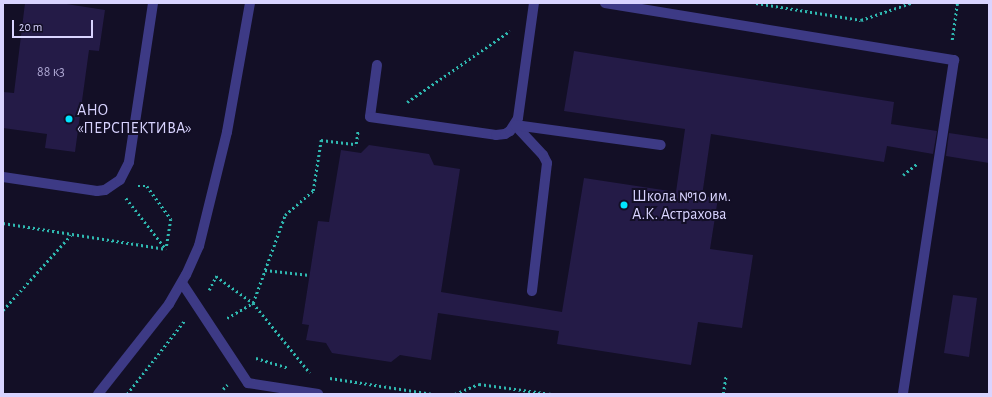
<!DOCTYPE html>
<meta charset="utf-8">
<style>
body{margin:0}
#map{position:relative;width:992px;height:397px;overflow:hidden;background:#130f26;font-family:"Alegreya Sans",sans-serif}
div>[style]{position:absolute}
.building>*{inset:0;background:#241b47}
.path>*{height:2.5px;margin-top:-1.25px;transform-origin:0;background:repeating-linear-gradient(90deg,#2fb8b0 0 2px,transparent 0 5px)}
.lane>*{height:10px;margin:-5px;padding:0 5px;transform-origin:5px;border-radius:5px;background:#3d3a85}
.street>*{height:10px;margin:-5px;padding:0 5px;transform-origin:5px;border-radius:5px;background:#3d3a85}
.dots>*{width:11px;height:11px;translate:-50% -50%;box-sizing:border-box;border:2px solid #130f26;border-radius:50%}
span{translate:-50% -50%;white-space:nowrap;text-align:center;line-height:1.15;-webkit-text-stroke:4px #130f26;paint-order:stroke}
.number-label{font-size:14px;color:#aca6d1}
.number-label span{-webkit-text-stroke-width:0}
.poi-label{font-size:16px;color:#d9d4ff}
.left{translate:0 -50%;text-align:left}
.frame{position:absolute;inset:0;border:4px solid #d9d4ff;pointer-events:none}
.scale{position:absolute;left:12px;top:20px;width:81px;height:18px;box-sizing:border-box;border:2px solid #d9d4ff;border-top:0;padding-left:5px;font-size:12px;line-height:14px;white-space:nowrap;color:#d9d4ff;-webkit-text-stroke:3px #130f26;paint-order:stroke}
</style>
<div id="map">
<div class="building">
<div style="clip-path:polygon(25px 3px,60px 3px,105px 10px,99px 51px,89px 50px,75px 152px,45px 148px,47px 134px,3px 128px,3px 92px,14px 93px)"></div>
<div style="clip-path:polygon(574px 51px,894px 102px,891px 124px,937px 131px,933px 154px,887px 146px,884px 162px,711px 134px,702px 196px,718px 198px,710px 249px,753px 255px,742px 328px,698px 322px,691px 365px,557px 344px,559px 331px,438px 313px,431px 360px,400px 355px,391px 362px,332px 353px,326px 343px,306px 340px,309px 325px,302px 324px,318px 221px,329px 222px,341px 150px,361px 153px,369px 145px,429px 154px,434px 165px,460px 169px,441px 292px,562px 312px,584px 178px,676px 192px,685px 129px,564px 111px)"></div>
<div style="clip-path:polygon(949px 133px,989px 139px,989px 163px,946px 156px)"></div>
<div style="clip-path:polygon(953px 295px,977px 298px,969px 357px,944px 353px)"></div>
</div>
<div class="path">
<div style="left:756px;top:3px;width:106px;rotate:9.2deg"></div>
<div style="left:861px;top:20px;width:53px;rotate:-18.8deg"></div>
<div style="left:952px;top:40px;width:37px;rotate:-82deg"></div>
<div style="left:407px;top:102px;width:125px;rotate:-34.6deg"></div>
<div style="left:903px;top:175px;width:19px;rotate:-39deg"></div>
<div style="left:138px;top:186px;width:9px"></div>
<div style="left:147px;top:186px;width:41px;rotate:54deg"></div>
<div style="left:171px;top:219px;width:30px;rotate:99deg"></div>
<div style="left:126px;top:198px;width:65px;rotate:51.9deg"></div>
<div style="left:3px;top:223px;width:165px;rotate:9.1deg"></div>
<div style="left:265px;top:270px;width:45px;rotate:6.3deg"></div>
<div style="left:209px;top:290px;width:16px;rotate:-63deg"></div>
<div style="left:216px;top:276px;width:46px;rotate:36.1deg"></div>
<div style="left:253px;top:303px;width:90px;rotate:50.8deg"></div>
<div style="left:3px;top:310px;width:101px;rotate:-47.8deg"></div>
<div style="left:227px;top:318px;width:30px;rotate:-30deg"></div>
<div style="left:253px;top:303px;width:94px;rotate:-70deg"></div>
<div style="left:285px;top:215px;width:37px;rotate:-41deg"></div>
<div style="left:313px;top:191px;width:52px;rotate:-81.1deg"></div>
<div style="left:321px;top:140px;width:35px;rotate:7deg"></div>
<div style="left:356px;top:144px;width:14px;rotate:-82deg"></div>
<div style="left:256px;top:358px;width:34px;rotate:17deg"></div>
<div style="left:330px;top:378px;width:104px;rotate:8.8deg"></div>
<div style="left:223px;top:389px;width:6px;rotate:-45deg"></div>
<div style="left:127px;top:394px;width:94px;rotate:-51.9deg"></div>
<div style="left:455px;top:394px;width:26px;rotate:-23deg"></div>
<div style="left:479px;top:384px;width:73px;rotate:7.9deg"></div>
<div style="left:723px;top:394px;width:18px;rotate:-81deg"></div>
</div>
<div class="lane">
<div style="left:605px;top:3px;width:354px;rotate:9.3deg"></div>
<div style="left:954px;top:60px;width:338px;rotate:98.7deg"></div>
<div style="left:377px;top:65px;width:52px;rotate:97.7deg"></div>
<div style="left:370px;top:117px;width:127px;rotate:8.1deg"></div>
<div style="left:496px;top:135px;width:9px;rotate:-6deg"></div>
<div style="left:505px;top:134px;width:6px;rotate:-31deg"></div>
<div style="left:510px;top:131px;width:15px;rotate:-58deg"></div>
<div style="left:518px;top:118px;width:116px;rotate:-82.1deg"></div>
<div style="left:515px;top:125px;width:41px;rotate:47deg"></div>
<div style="left:543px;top:155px;width:9px;rotate:63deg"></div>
<div style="left:547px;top:163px;width:129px;rotate:96.7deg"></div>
<div style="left:515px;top:125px;width:147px;rotate:7.8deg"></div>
<div style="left:3px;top:177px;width:95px;rotate:8.5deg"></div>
<div style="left:97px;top:191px;width:8px;rotate:-7deg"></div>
<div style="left:105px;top:190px;width:18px;rotate:-34deg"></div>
<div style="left:120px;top:180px;width:20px;rotate:-63deg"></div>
<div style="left:129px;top:162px;width:161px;rotate:-81.4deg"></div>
<div style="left:182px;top:283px;width:120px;rotate:56.6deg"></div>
<div style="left:248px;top:383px;width:71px;rotate:8.9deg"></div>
</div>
<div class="street">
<div style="left:98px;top:394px;width:115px;rotate:-51.7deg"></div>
<div style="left:169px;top:304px;width:34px;rotate:-60deg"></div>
<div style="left:186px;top:275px;width:32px;rotate:-66deg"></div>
<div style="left:199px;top:246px;width:117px;rotate:-76.2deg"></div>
<div style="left:227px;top:132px;width:131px;rotate:-79.9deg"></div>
</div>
<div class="dots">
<div style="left:69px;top:119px;background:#00e5ff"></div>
<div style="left:624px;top:205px;background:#00e5ff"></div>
</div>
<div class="number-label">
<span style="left:51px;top:72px">88 к3</span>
</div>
<div class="poi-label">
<span class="left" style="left:77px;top:119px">АНО<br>«ПЕРСПЕКТИВА»</span>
<span class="left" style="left:632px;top:205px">Школа №10 им.<br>А.К. Астрахова</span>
</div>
<div class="frame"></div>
<div class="scale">20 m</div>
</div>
